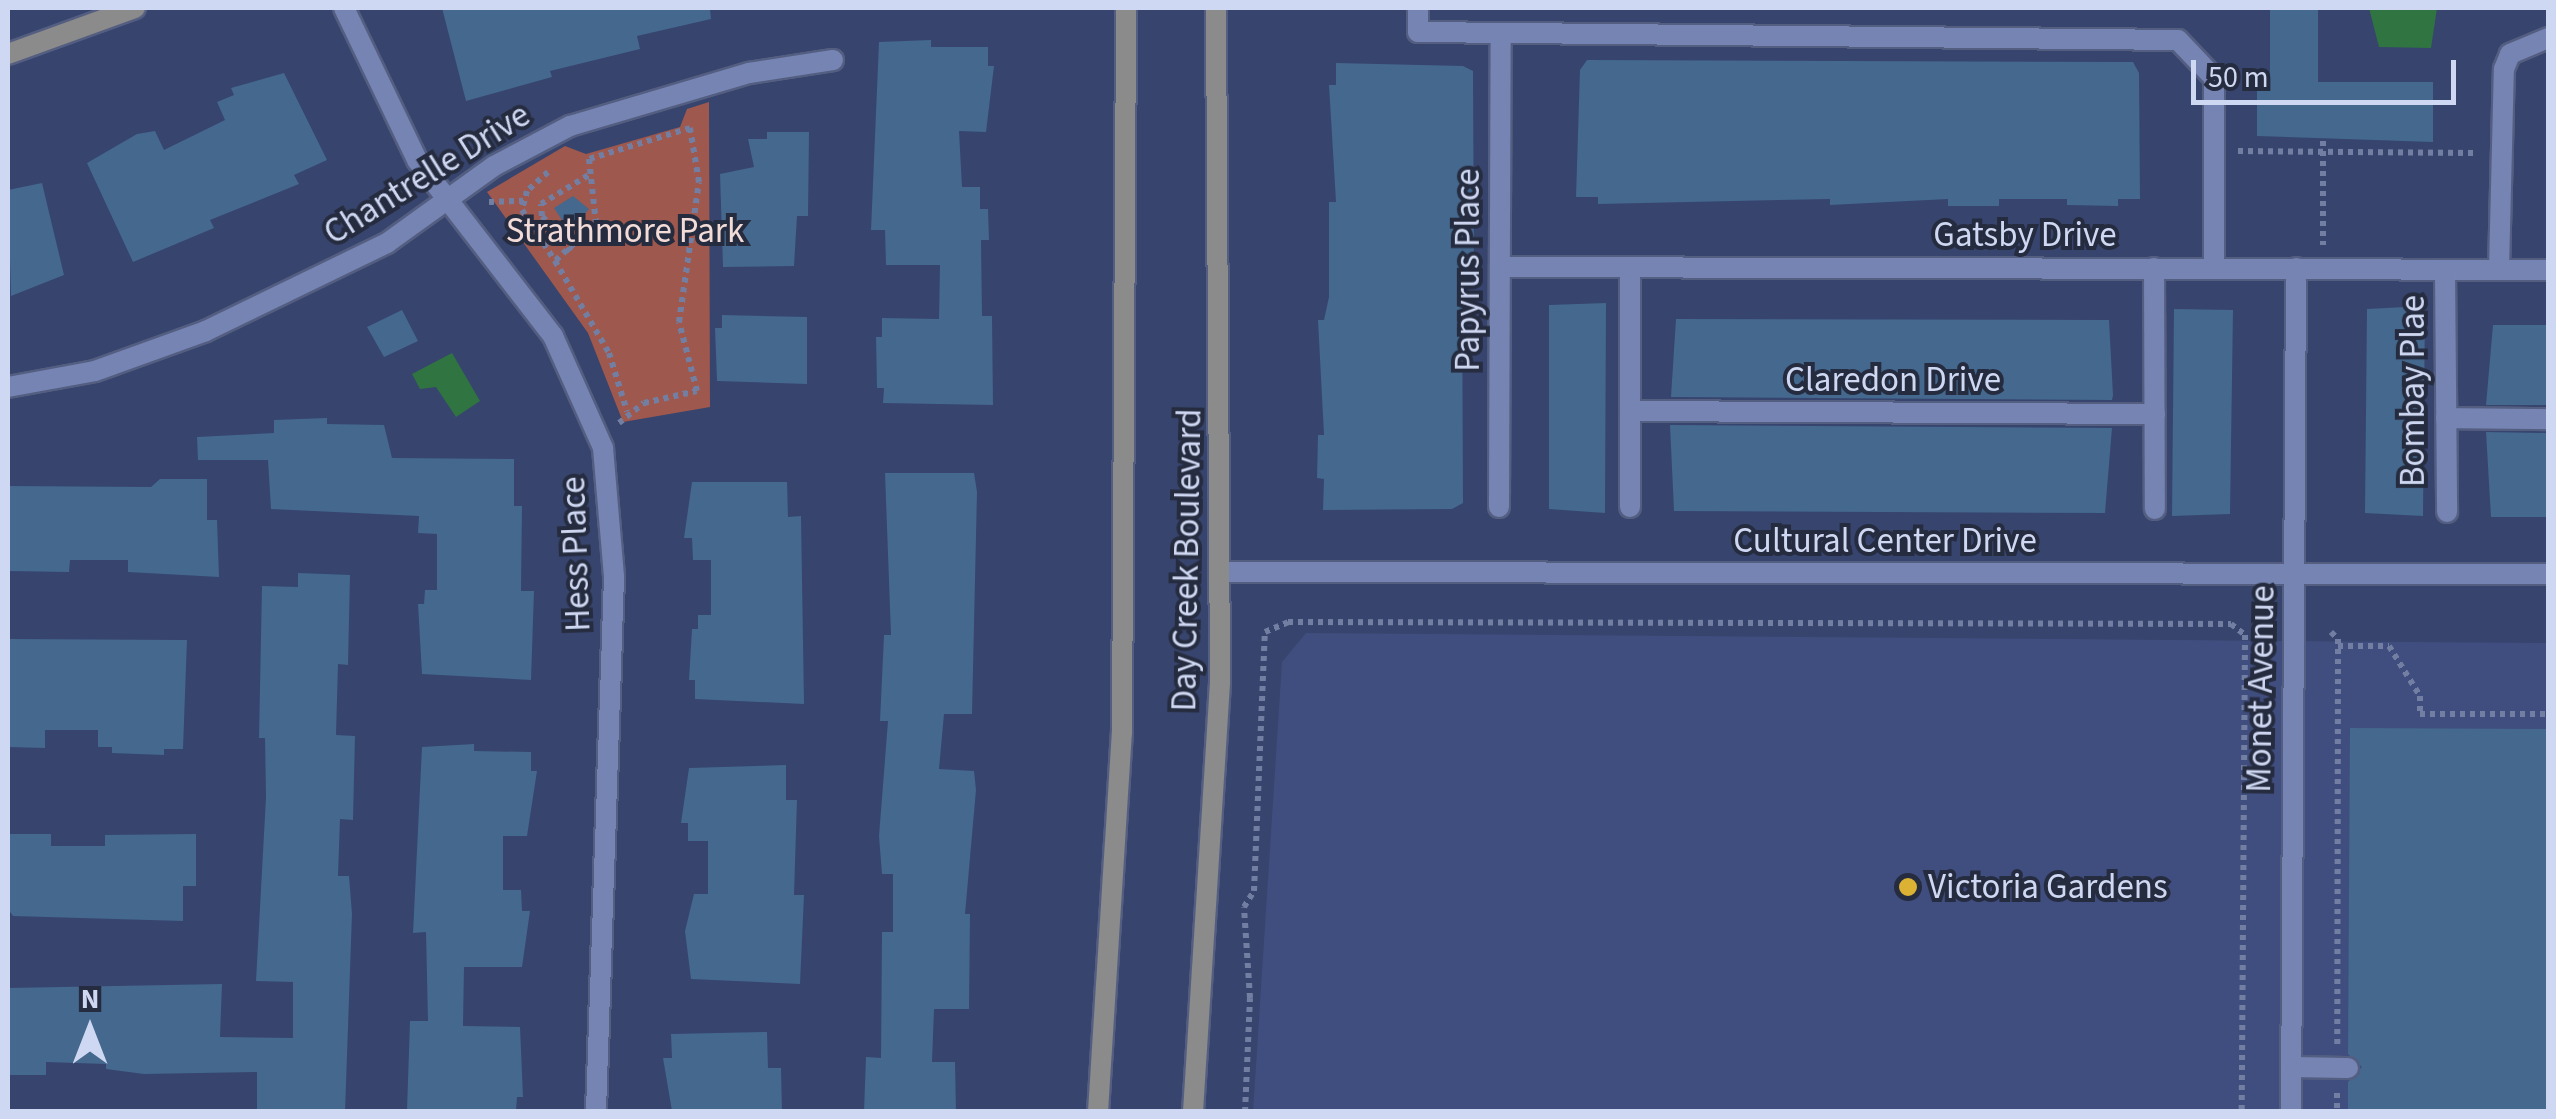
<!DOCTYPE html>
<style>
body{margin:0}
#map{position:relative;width:2556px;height:1119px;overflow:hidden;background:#37446e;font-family:"Source Sans 3",sans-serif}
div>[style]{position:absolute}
.built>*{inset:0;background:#404e7f}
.green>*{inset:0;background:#9e584d}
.water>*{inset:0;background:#307442}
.building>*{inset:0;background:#44688e}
.path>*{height:6px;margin-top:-3px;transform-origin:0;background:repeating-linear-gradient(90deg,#737fa2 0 5px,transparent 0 10px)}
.roads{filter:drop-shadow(2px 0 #545e81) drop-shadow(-2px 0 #545e81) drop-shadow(0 2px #545e81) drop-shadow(0 -2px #545e81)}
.lane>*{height:20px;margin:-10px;padding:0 10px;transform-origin:10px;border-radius:10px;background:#7584b3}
.street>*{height:20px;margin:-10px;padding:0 10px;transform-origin:10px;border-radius:10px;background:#7584b3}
.secondary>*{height:20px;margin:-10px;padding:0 10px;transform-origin:10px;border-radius:10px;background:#8b8b8b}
.dots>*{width:28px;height:28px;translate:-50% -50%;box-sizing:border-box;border:5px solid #262c3f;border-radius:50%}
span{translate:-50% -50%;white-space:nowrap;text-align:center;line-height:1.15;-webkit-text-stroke:8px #262c3f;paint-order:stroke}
.street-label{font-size:35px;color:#cfd8f2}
.park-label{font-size:35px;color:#f3dcd8}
.poi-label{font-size:35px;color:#cfd8f2}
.left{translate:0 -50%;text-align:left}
.frame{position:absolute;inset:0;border:10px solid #cfd8f2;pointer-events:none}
.north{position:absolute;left:40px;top:979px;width:100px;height:100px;-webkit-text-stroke:8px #262c3f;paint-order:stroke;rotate:0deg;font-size:28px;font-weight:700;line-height:40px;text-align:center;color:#cfd8f2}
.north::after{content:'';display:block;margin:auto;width:35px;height:45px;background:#cfd8f2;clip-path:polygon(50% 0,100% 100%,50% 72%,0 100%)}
.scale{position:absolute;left:2191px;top:60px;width:265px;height:45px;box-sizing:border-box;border:5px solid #cfd8f2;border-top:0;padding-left:12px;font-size:30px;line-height:35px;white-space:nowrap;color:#cfd8f2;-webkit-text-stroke:8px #262c3f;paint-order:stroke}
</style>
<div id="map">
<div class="built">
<div style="clip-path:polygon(1306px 633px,2548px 643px,2548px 1111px,1253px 1112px,1282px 662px)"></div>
</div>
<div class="green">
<div style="clip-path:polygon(709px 102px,710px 407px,623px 422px,588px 333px,487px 192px,565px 146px,586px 154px,680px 127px,687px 109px)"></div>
</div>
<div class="water">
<div style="clip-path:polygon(2369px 8px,2437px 8px,2431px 48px,2379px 47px)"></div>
<div style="clip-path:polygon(452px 353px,480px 401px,456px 417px,436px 387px,420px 389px,412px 374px)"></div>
</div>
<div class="building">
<div style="clip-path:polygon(442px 8px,710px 8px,711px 19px,637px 36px,640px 49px,550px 71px,552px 77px,466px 101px)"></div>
<div style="clip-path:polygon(2270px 8px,2318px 8px,2318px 82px,2433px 82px,2433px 142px,2257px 136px,2257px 87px,2270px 87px)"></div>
<div style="clip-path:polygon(931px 40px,931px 47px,988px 47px,988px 66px,994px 66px,986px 132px,959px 131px,962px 187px,980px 187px,980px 209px,988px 209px,989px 240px,981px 240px,982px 316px,992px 316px,993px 405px,883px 403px,884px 388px,877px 388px,876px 337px,882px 337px,882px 318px,939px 319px,940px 265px,886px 265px,885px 230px,871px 230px,879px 42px)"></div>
<div style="clip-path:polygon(1587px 60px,2133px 62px,2139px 73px,2140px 199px,2118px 199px,2118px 206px,2067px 205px,2067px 199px,1999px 199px,1999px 206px,1948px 206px,1948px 199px,1830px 205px,1830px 199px,1598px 204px,1598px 197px,1576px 197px,1580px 70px)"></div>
<div style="clip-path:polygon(1336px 63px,1463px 66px,1473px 71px,1474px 268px,1462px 270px,1463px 503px,1452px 509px,1323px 510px,1324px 479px,1317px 478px,1318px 435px,1324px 435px,1318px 320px,1324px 320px,1329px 297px,1329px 202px,1336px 202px,1329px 85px,1336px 85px)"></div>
<div style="clip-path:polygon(284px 73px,327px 160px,294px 175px,299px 184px,210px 220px,214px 228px,133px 262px,87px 163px,137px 134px,155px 131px,164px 150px,225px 120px,217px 102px,234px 95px,231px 88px)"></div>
<div style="clip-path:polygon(767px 132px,809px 132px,808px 216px,797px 216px,794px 266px,723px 267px,720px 174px,754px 167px,748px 139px,767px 139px)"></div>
<div style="clip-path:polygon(42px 183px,64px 275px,11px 296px,8px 190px)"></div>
<div style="clip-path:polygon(573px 196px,589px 209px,577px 224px,566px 226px,554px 208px)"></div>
<div style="clip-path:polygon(1606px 303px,1605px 513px,1549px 509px,1549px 305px)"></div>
<div style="clip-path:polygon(2425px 306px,2423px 516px,2365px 513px,2367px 309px)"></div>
<div style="clip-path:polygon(2174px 309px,2233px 310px,2230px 514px,2172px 516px)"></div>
<div style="clip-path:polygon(402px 310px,418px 341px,384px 357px,367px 327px)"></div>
<div style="clip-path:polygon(722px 315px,807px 317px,807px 384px,717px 381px,715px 328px,722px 328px)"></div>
<div style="clip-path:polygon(1676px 319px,2109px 320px,2113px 395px,2112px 400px,1671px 397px)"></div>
<div style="clip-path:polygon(2493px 325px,2548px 325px,2548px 405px,2486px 405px)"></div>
<div style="clip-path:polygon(327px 418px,327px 424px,384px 425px,392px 458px,514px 459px,514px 506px,522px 506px,521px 591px,534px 591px,531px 680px,422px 674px,418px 604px,424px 604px,425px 590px,437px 590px,437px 534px,418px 533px,419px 516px,271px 509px,268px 460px,198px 460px,197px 437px,274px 433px,274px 420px)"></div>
<div style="clip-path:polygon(1670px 425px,2112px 428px,2105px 513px,1674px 511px)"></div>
<div style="clip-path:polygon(2486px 432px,2548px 433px,2548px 517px,2491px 517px)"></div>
<div style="clip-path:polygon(885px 473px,974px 473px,977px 492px,972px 714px,944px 714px,939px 769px,974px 771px,976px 790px,965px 914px,970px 914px,969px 1009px,934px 1009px,932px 1062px,955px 1062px,956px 1112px,864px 1112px,866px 1057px,881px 1058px,882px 932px,893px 932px,893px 874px,882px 874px,879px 836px,888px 721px,880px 721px,884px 635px,891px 635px)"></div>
<div style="clip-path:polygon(160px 479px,207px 479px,207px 520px,217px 520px,219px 577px,128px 572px,128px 560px,70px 560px,69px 572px,8px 571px,8px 486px,151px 487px)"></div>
<div style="clip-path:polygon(692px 482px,787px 482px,788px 517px,801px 516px,804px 704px,695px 699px,695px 680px,689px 680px,692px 629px,698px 629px,698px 615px,711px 615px,711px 560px,693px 560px,692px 538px,684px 538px)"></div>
<div style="clip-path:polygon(298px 573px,350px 575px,348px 665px,338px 664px,336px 735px,355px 736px,353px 820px,340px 819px,338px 876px,349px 876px,352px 914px,345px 1112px,257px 1112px,257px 1072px,144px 1074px,106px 1069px,106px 1064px,46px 1062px,46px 1075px,8px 1075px,8px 988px,222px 984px,220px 1037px,293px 1038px,293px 982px,256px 981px,266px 797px,265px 738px,259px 738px,262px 586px,298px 587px)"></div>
<div style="clip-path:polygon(8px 639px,187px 640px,183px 749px,164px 749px,164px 755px,112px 753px,112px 747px,98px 747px,98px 730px,45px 730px,45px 748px,8px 747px)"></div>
<div style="clip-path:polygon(2350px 728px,2548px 729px,2548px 1112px,2348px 1112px,2348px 1082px,2362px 1067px,2348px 1054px)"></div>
<div style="clip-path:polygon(474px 744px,474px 751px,531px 752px,531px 771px,537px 771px,527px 836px,503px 836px,503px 890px,521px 890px,522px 911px,530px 911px,522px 967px,464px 967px,463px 1026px,520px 1027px,523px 1097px,517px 1097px,516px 1111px,407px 1110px,410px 1021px,428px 1021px,426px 932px,413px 933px,422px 747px)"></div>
<div style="clip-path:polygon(786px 765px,786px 800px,797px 800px,794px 895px,804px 895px,800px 984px,691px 979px,685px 931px,694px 894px,708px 894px,708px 841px,688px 841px,688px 823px,681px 823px,689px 768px)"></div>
<div style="clip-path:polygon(8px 834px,51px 834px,51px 846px,105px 846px,105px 835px,196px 834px,196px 886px,183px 886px,183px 921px,13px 916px,8px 909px)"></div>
<div style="clip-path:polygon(767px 1032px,768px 1068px,781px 1068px,782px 1111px,672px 1111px,663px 1058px,672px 1058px,671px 1034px)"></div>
</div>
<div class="path">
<div style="left:2323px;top:141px;width:104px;rotate:90deg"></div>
<div style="left:2238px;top:151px;width:238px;rotate:0.5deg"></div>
<div style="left:548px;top:172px;width:28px;rotate:138deg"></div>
<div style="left:527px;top:191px;width:20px;rotate:105deg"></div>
<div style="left:522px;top:210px;width:61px;rotate:57.1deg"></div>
<div style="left:489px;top:202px;width:34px;rotate:-2deg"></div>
<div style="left:571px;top:251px;width:45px;rotate:-129.6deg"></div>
<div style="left:542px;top:216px;width:12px;rotate:-95deg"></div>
<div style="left:541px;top:204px;width:60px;rotate:-31.3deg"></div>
<div style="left:619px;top:423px;width:32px;rotate:-39deg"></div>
<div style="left:644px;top:403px;width:54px;rotate:-12.8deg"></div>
<div style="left:697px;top:391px;width:71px;rotate:-104.6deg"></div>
<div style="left:679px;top:322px;width:141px;rotate:-81.9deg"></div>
<div style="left:699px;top:182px;width:55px;rotate:-99.5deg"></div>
<div style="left:690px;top:128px;width:106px;rotate:162.9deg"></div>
<div style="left:589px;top:159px;width:64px;rotate:83.8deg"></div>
<div style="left:596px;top:223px;width:56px;rotate:137.2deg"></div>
<div style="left:555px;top:261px;width:107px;rotate:59.6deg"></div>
<div style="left:609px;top:353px;width:61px;rotate:72.8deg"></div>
<div style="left:2331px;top:632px;width:10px;rotate:45deg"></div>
<div style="left:2338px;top:639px;width:406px;rotate:90.1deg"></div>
<div style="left:2338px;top:646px;width:51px"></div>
<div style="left:2389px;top:646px;width:59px;rotate:58.2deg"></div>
<div style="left:2420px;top:696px;width:18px;rotate:90deg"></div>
<div style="left:2420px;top:714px;width:128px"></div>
<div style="left:2337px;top:1093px;width:19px;rotate:90deg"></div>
<div style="left:1245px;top:1112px;width:114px;rotate:-87.5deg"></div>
<div style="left:1250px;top:998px;width:91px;rotate:-93.8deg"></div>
<div style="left:1244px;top:907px;width:19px;rotate:-58deg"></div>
<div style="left:1254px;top:891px;width:259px;rotate:-87.6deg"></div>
<div style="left:1265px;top:632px;width:25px;rotate:-23deg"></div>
<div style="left:1288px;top:622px;width:943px;rotate:0.12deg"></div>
<div style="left:2231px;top:624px;width:18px;rotate:38deg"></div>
<div style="left:2245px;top:635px;width:477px;rotate:90.4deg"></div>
</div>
<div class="roads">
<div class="lane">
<div style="left:2291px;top:1067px;width:57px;rotate:1deg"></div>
</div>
<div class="street">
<div style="left:344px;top:8px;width:169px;rotate:64.3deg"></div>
<div style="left:417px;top:160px;width:222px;rotate:52.3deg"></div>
<div style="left:553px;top:336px;width:123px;rotate:65.9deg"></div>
<div style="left:603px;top:448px;width:129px;rotate:85.1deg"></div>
<div style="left:614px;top:577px;width:535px;rotate:91.93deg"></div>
<div style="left:1418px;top:8px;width:24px;rotate:90deg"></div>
<div style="left:1418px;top:32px;width:760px;rotate:0.6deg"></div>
<div style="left:2178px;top:40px;width:52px;rotate:46.5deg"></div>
<div style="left:2214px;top:78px;width:189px;rotate:90deg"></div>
<div style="left:1502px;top:267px;width:1046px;rotate:0.16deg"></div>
<div style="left:1630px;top:267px;width:240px;rotate:90deg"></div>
<div style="left:2154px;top:268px;width:241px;rotate:89.8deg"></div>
<div style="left:2499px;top:269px;width:200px;rotate:-88.6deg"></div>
<div style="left:2504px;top:69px;width:16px;rotate:-68deg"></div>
<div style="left:2510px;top:54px;width:41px;rotate:-22.8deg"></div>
<div style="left:2445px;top:270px;width:242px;rotate:89.5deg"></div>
<div style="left:8px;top:387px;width:88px;rotate:-10.4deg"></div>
<div style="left:95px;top:371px;width:118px;rotate:-19.8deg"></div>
<div style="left:206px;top:331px;width:201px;rotate:-25.9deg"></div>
<div style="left:387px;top:243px;width:132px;rotate:-35.7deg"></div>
<div style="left:494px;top:166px;width:86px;rotate:-27.8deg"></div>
<div style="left:570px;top:126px;width:187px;rotate:-16.5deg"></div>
<div style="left:749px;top:73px;width:85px;rotate:-8.8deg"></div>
<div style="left:1631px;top:411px;width:524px;rotate:0.33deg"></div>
<div style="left:2446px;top:418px;width:102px;rotate:0.6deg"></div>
<div style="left:1499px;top:507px;width:474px;rotate:-89.8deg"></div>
<div style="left:1222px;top:572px;width:1326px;rotate:0.09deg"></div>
<div style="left:2291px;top:1112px;width:844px;rotate:-89.66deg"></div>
</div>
<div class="secondary">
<div style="left:8px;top:54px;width:135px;rotate:-19.9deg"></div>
<div style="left:1098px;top:1112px;width:380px;rotate:-86.4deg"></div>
<div style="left:1122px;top:733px;width:725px;rotate:-89.68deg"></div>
<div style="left:1193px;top:1112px;width:429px;rotate:-86.4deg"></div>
<div style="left:1220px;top:684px;width:676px;rotate:-90.34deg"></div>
</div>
</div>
<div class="dots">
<div style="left:1908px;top:887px;background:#dbb233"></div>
</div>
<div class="street-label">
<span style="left:427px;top:174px;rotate:-32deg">Chantrelle Drive</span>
<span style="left:2025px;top:235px">Gatsby Drive</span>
<span style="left:1468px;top:270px;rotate:-90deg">Papyrus Place</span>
<span style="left:1893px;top:380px">Claredon Drive</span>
<span style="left:2413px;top:391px;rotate:-90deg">Bombay Plae</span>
<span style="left:1885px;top:541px">Cultural Center Drive</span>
<span style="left:576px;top:554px;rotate:-92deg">Hess Place</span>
<span style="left:1187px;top:560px;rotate:-89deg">Day Creek Boulevard</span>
<span style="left:2261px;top:689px;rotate:-89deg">Monet Avenue</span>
</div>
<div class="park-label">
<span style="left:625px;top:231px">Strathmore Park</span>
</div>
<div class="poi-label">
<span class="left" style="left:1928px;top:887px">Victoria Gardens</span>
</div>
<div class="frame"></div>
<div class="north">N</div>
<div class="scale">50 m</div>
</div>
